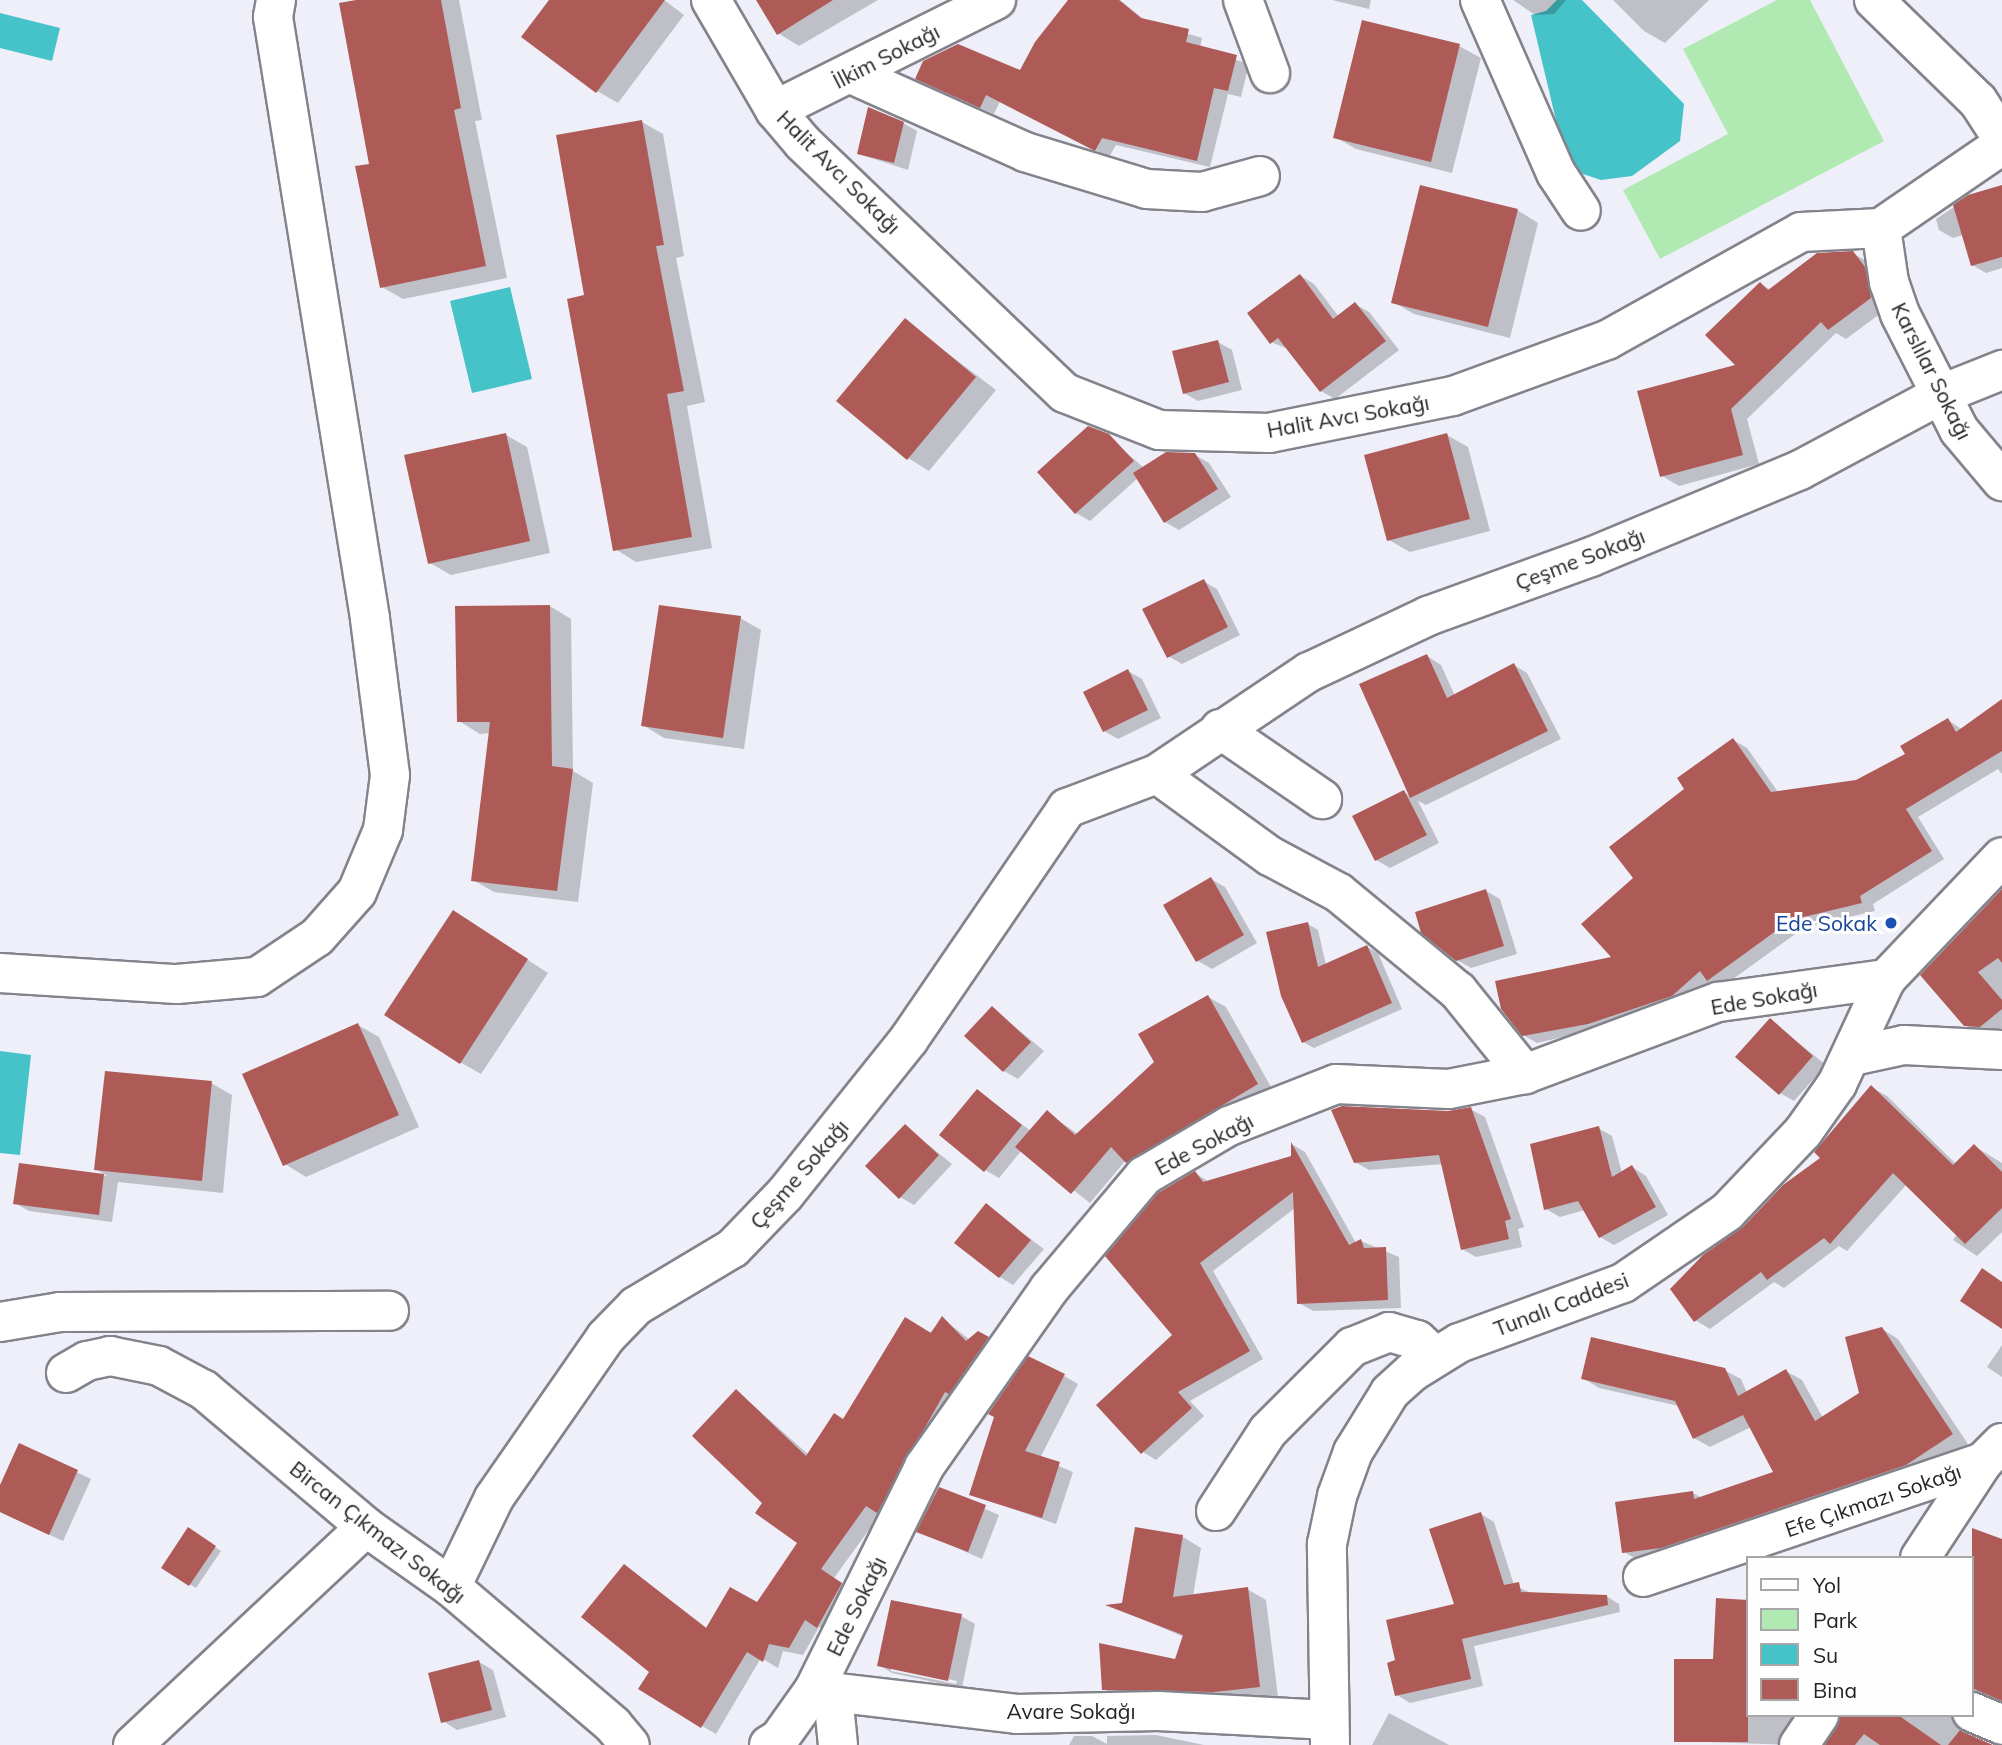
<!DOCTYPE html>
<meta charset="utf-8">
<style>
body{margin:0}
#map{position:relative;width:2002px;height:1745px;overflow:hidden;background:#efeff9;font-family:Mulish,sans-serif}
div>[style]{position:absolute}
.green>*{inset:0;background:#b0e9b1}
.water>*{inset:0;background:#45c3c9}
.shadow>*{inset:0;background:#0003}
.building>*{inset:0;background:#ae5b58}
.roads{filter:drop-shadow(2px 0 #83838c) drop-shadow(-2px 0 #83838c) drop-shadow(0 2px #83838c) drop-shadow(0 -2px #83838c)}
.minor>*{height:38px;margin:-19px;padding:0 19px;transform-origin:19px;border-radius:19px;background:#fff}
.major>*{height:38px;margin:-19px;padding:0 19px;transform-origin:19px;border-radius:19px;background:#fff}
.dots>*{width:19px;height:19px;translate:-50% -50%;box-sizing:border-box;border:4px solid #fefefe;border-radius:50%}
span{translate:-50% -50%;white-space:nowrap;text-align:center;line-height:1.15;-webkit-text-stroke:6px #fefefe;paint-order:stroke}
.street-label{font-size:21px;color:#242428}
.transit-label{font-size:21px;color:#164399}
.right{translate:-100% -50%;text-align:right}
.legend{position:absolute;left:1746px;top:1556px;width:228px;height:161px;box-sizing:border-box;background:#fefefe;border:2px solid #a7a7a8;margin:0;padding:9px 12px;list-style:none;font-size:21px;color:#242428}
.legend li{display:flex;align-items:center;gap:14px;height:35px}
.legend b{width:35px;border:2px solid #a7a7a8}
</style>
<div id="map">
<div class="green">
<div style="clip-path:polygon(1777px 0,1810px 0,1884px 141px,1660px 259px,1623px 190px,1728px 134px,1683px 49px)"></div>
</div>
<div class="water">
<div style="clip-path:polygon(1557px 0,1582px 0,1684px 104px,1680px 141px,1632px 176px,1601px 180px,1577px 172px,1559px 133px,1531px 15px,1546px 11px)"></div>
<div style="clip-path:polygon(0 13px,60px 28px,52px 61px,0 48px)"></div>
<div style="clip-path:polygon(510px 287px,532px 379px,472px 393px,450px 301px)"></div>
<div style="clip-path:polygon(0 1051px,31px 1055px,20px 1155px,0 1153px)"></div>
</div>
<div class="shadow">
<div style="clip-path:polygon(366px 0,459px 0,482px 120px,475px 121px,507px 278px,403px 299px,382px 287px,371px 165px)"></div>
<div style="clip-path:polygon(551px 0,664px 0,684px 15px,618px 103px,597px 91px)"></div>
<div style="clip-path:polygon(758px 0,878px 0,799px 46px,778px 33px)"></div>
<div style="clip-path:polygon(1070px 0,1120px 0,1146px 21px,1202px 38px,1200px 48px,1249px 64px,1241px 97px,1228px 94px,1210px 167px,1116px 145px,1109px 157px,1000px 101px,994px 114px,931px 86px,1020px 73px)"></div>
<div style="clip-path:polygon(1332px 0,1371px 0,1369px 9px)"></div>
<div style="clip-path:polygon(1513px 0,1566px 0,1554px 14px,1535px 15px)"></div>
<div style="clip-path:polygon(1613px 0,1709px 0,1665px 43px,1644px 31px)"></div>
<div style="clip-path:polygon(1459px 46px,1481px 58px,1452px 173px,1356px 149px,1335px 137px)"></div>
<div style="clip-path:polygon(642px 122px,663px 134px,684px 256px,676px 258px,705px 402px,687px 406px,712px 548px,636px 562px,615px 549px,586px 297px)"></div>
<div style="clip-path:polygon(903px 123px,917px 131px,908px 170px,859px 154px)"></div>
<div style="clip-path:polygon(2002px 186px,2002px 268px,1986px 273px,1972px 265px,1963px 235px,1953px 238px,1939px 230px,1936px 219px,1969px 197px)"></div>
<div style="clip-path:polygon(1517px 210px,1538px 223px,1510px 338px,1414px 314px,1393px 302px)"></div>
<div style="clip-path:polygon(1852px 253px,1870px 263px,1888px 308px,1846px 339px,1836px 333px,1747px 419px,1759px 464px,1679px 486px,1662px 476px,1738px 366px,1760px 284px,1771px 290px)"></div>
<div style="clip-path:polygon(1301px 276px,1314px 284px,1339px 317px,1355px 304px,1369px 312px,1399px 350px,1335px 399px,1321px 391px,1288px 349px,1271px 342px)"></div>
<div style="clip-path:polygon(905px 321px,996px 390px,929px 471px,908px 458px)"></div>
<div style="clip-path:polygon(1218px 342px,1232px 350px,1242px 390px,1198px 401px,1184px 393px)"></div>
<div style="clip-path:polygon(506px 435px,527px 447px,550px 553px,451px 575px,430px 563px)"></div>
<div style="clip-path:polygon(1447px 435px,1468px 447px,1490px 531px,1410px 552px,1389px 540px)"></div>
<div style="clip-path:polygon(1108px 436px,1144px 468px,1195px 455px,1209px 463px,1231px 497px,1179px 530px,1165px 522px,1138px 478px,1090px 521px,1076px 513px)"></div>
<div style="clip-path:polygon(1203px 581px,1217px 589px,1240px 635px,1182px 664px,1168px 656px)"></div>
<div style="clip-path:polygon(550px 606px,571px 619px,573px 771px,593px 783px,578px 902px,494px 892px,473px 880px,491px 733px,480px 734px,459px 721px)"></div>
<div style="clip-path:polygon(740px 618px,761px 630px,744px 749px,664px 738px,643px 725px)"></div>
<div style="clip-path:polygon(1427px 656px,1441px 665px,1455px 696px,1514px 665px,1527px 673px,1561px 739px,1426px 805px,1418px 801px,1439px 843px,1390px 868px,1376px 860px,1404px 792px,1411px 796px)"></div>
<div style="clip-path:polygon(1128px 671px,1142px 679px,1161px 718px,1118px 739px,1104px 731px)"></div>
<div style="clip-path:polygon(2002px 701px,2002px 774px,1998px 769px,1918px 817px,1944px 859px,1873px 904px,1875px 911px,1805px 927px,1722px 987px,1711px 981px,1686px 1003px,1648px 1017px,1537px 1043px,1523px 1035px,1614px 958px,1635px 878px,1687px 789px,1733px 740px,1747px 748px,1778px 792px,1857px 781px,1907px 755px,1948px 720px,1963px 730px)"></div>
<div style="clip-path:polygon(1211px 879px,1225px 887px,1257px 943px,1212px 969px,1198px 961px)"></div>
<div style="clip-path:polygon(1486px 891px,1500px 899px,1517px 954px,1471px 968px,1457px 960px)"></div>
<div style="clip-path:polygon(2002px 891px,2002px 1028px,1995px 1034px,1980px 1033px,1965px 1025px,1922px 975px)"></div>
<div style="clip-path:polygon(1308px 924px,1318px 930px,1326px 965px,1367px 947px,1378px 953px,1402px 1009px,1314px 1048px,1303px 1042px)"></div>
<div style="clip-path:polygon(474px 925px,548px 973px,481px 1074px,460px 1062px)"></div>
<div style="clip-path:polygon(1208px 997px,1226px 1007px,1275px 1094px,1145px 1172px,1126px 1160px,1090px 1203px,1022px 1150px,999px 1178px,985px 1170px,977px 1091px,1031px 1131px,1047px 1113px,1078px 1134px,1156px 1062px)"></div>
<div style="clip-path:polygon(992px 1008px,1044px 1051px,1018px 1079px,1004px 1071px)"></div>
<div style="clip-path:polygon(1770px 1020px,1826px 1065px,1794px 1101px,1780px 1093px)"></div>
<div style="clip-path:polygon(358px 1025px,379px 1037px,419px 1127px,306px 1177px,285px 1164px)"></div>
<div style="clip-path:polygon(211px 1083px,232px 1095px,223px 1193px,118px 1182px,112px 1222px,29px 1211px,15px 1203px,20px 1165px,107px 1176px,96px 1169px)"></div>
<div style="clip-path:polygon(1871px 1087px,1887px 1096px,1956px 1164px,1974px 1146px,2002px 1163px,2002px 1232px,1977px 1256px,1953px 1240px,1957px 1234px,1907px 1184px,1847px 1251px,1839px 1246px,1784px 1288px,1774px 1282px,1710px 1329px,1695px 1320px,1744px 1229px,1822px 1158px)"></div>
<div style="clip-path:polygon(1470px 1109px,1485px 1117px,1524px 1227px,1518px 1229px,1522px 1247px,1476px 1257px,1462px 1249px,1443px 1164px,1369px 1170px,1355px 1162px,1448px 1113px)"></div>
<div style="clip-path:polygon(905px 1126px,952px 1164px,914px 1205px,900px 1197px)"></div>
<div style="clip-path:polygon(1598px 1128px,1612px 1136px,1622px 1173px,1632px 1167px,1646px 1176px,1668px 1215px,1614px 1245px,1600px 1237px,1585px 1210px,1560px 1217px,1546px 1209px)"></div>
<div style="clip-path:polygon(1293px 1145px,1305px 1152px,1356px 1243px,1361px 1241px,1399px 1257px,1401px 1308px,1313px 1311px,1299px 1303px,1295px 1208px,1213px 1271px,1263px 1359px,1190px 1401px,1204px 1416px,1156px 1460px,1143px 1452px,1175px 1335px,1195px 1173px,1209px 1182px,1293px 1158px)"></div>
<div style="clip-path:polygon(986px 1206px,1044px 1249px,1013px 1285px,1000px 1277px)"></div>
<div style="clip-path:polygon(943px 1319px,970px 1340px,988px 1338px,1002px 1346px,834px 1578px,855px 1592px,832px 1634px,819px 1627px,803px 1655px,783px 1651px,778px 1668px,761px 1658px,716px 1734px,702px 1726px,651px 1672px,625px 1566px,707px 1628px,757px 1605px,800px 1542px,765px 1503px,737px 1391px,809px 1455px)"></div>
<div style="clip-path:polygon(1882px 1329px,1898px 1339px,1968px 1444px,1923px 1473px,1640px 1561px,1624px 1552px,1693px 1493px,1702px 1498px,1775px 1473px,1751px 1427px,1710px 1447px,1694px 1438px,1679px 1406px,1599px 1388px,1583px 1378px,1724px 1370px,1741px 1379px,1747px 1393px,1786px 1371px,1802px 1380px,1823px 1418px,1861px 1393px)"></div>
<div style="clip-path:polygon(2002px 1345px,2002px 1377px,1987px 1367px)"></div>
<div style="clip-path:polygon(1064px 1376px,1078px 1384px,1040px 1458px,1073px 1472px,1056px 1524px,971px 1494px)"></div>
<div style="clip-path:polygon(20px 1445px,91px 1479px,63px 1541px,0 1512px,0 1489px)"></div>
<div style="clip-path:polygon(940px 1489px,999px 1515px,982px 1559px,919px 1531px)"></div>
<div style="clip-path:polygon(1481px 1514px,1494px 1522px,1514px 1585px,1533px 1594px,1606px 1596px,1619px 1604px,1620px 1612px,1474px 1646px,1483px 1686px,1410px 1703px,1397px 1695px,1398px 1662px,1456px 1605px)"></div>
<div style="clip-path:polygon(1137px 1529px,1183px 1537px,1201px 1548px,1193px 1596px,1247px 1589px,1266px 1600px,1278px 1697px,1234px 1702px,1123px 1700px,1104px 1689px,1177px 1661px,1184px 1637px,1111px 1606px,1124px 1605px)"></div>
<div style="clip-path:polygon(188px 1530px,221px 1551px,196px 1588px,164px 1568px)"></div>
<div style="clip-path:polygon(1718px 1600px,1748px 1601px,1748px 1715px,1791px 1715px,1791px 1745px,1676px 1741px,1715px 1661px)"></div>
<div style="clip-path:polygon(evenodd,961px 1616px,975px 1624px,962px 1688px,892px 1673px,879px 1665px,961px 1616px,891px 1667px,957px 1681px,956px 1684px,891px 1671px,891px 1667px)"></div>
<div style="clip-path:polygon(1972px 1639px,2002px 1655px,2002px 1702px,1972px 1704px)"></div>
<div style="clip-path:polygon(479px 1662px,493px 1670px,506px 1717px,457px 1730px,443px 1721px)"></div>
<div style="clip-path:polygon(1389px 1713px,1449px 1745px,1372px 1745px)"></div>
<div style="clip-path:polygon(1845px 1715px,1966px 1715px,1968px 1734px,1989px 1745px,1826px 1745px)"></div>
<div style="clip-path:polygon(1156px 1735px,1204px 1745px,1069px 1745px,1074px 1736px,1092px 1736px,1107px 1744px,1107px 1736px)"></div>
</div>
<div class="building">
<div style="clip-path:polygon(356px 0,441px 0,461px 108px,454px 110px,486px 266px,380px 288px,355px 166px,369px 164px,339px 3px)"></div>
<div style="clip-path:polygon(549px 0,665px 0,596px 93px,521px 37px)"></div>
<div style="clip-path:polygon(756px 0,833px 0,777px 35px)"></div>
<div style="clip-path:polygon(1068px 0,1119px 0,1141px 18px,1189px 29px,1186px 42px,1237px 55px,1228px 91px,1214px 88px,1197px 161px,1102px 138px,1095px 151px,986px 95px,980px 108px,915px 79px,923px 61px,958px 44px,1020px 70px,1035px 42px)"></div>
<div style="clip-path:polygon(1362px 20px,1460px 44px,1431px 162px,1333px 138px)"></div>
<div style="clip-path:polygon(868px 107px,904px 122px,894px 163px,857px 154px)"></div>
<div style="clip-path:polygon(642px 120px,664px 245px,656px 246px,684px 391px,667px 394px,692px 537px,613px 551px,567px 299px,584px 295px,556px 135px)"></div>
<div style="clip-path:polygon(1420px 185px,1518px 209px,1488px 327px,1391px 303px)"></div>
<div style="clip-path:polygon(2002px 185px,2002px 257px,1971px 266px,1953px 205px,1968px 195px)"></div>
<div style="clip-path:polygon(1853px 251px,1865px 267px,1871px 298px,1828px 330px,1821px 322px,1731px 409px,1743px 455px,1660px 477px,1637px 391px,1735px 365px,1705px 335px,1760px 282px,1768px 290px,1817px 253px)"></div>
<div style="clip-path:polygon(1300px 274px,1333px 319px,1355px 302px,1386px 341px,1320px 392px,1278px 338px,1270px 344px,1247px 313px)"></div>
<div style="clip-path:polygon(905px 318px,976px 377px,907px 460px,836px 401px)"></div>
<div style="clip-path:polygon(1218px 340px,1229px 382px,1183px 394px,1172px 351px)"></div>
<div style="clip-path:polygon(1088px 426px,1109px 434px,1134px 461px,1075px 514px,1037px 472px)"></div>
<div style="clip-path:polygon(506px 433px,530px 541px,428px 564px,404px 455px)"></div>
<div style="clip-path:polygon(1447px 433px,1470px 519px,1387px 541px,1364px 455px)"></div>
<div style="clip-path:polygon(1166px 452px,1195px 453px,1218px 489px,1164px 523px,1133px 473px)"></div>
<div style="clip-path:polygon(1204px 579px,1228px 627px,1167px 658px,1142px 609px)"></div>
<div style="clip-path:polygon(550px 605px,552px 766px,573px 769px,557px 891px,471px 881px,490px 722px,457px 722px,455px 606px)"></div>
<div style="clip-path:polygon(659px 605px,741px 616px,723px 738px,641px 726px)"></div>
<div style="clip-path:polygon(1427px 654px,1447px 698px,1514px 663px,1548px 731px,1410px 798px,1359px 684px)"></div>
<div style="clip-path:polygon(1128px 669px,1148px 710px,1103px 732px,1083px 692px)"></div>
<div style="clip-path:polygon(2002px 699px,2002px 751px,1906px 809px,1932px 851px,1860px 896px,1862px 903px,1791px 920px,1707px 981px,1700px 971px,1672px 996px,1588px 1024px,1522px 1036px,1501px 1009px,1495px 981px,1611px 957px,1581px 924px,1633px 878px,1609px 847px,1684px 789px,1677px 778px,1733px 738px,1771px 792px,1856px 780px,1905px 754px,1900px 746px,1948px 718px,1956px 732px)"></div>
<div style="clip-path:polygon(1404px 790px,1427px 835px,1375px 861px,1352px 816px)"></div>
<div style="clip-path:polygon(1211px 877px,1244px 935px,1196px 962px,1163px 905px)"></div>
<div style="clip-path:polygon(1486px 889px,1504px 946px,1456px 961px,1421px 933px,1415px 912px)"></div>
<div style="clip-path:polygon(2002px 889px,2002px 963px,1998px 958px,1978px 972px,2002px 1000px,2002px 1009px,1980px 1027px,1964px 1026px,1920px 975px)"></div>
<div style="clip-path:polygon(453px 910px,528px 959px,460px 1064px,384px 1015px)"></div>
<div style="clip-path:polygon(1308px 922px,1318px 967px,1367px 945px,1392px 1003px,1302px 1043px,1281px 996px,1266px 932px)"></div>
<div style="clip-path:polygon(1208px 995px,1258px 1084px,1126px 1163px,1111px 1147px,1071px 1194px,1015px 1147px,1047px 1110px,1075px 1135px,1154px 1062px,1138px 1034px)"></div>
<div style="clip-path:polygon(992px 1006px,1031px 1042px,1003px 1072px,964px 1036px)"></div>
<div style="clip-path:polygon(1770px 1018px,1813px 1056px,1779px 1095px,1735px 1057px)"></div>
<div style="clip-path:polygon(358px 1023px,399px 1115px,283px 1166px,242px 1074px)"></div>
<div style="clip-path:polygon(105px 1071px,212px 1081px,202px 1181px,94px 1170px)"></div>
<div style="clip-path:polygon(1871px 1085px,1953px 1165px,1974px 1144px,2002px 1172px,2002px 1208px,1965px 1244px,1893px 1173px,1830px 1244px,1824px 1238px,1767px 1280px,1761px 1272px,1694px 1322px,1670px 1289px,1703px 1255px,1743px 1227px,1783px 1185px,1820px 1158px,1814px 1152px)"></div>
<div style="clip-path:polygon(977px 1089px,1022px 1125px,984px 1172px,939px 1135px)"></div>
<div style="clip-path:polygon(1342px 1106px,1448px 1111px,1471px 1107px,1511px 1219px,1505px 1221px,1509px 1239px,1461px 1250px,1439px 1155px,1354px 1163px,1331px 1110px)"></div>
<div style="clip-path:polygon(905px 1124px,939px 1155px,899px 1199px,865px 1166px)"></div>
<div style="clip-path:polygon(1599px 1126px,1612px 1177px,1632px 1165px,1656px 1207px,1599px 1238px,1578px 1201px,1544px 1210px,1530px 1144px)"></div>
<div style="clip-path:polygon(1291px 1142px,1349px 1245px,1361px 1239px,1364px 1248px,1386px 1247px,1388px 1300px,1297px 1304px,1293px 1192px,1200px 1263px,1250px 1351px,1178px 1392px,1192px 1408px,1141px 1454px,1096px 1405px,1172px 1335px,1105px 1256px,1158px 1193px,1195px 1171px,1203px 1182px,1291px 1156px)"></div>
<div style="clip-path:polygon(19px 1163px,104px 1174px,99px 1215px,13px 1204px)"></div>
<div style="clip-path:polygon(986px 1203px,1031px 1240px,999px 1278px,954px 1243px)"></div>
<div style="clip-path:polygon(1982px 1268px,2002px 1282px,2002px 1329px,1960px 1301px)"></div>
<div style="clip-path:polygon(942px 1316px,966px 1341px,978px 1331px,989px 1337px,949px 1394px,945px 1392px,877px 1513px,866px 1506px,821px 1569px,842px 1583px,817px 1628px,805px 1620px,789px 1648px,769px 1644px,763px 1662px,747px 1652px,701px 1728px,638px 1689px,649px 1672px,581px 1617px,624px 1564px,706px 1628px,730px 1587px,757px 1602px,797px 1543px,755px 1513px,762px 1503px,692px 1436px,736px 1389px,806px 1456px,834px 1413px,843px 1419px,905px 1317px,931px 1333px)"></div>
<div style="clip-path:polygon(1882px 1327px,1953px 1434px,1906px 1465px,1661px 1548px,1622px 1553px,1615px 1502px,1693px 1491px,1694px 1499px,1773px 1472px,1743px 1415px,1693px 1439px,1675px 1401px,1581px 1379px,1591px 1337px,1725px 1368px,1738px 1396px,1786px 1369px,1815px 1421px,1859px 1393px,1845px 1337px)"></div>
<div style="clip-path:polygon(1028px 1356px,1065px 1374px,1025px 1451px,1060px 1462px,1042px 1518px,969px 1495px,994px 1417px,988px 1414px)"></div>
<div style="clip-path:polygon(19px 1443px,78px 1470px,49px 1535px,0 1512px,0 1485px)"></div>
<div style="clip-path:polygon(939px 1487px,986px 1505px,968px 1552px,916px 1532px)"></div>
<div style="clip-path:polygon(1481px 1512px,1504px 1585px,1519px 1582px,1521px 1592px,1607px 1595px,1608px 1605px,1462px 1639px,1471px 1679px,1395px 1696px,1387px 1663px,1395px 1660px,1386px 1620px,1454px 1604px,1429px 1529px)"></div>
<div style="clip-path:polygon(188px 1527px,216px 1546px,189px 1586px,161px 1568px)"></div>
<div style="clip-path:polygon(1135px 1527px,1183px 1535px,1173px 1597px,1248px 1587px,1260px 1687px,1214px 1692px,1102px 1690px,1099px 1643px,1175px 1659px,1183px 1635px,1105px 1605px,1122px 1603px)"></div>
<div style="clip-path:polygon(1972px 1528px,2002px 1539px,2002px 1701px,1972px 1688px)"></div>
<div style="clip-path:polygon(1716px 1598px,1748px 1600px,1748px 1742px,1674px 1742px,1674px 1659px,1713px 1659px)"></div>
<div style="clip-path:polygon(891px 1600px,962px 1614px,948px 1681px,877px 1666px)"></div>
<div style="clip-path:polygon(479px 1660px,492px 1710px,441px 1723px,428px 1673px)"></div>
<div style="clip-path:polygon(1841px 1715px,1898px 1715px,1941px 1745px,1880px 1745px,1864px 1734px,1855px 1745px,1825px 1745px)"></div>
<div style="clip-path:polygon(1960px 1730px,1963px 1732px,1993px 1745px,1948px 1745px)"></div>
</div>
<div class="roads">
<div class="minor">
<div style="left:711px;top:0;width:127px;rotate:59.8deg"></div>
<div style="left:775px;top:110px;width:43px;rotate:49.7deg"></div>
<div style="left:803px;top:143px;width:362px;rotate:43.7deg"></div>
<div style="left:1065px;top:393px;width:101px;rotate:21.5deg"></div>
<div style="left:1159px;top:430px;width:110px;rotate:1.6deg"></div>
<div style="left:1269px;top:433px;width:188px;rotate:-11.4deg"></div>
<div style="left:1453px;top:396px;width:164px;rotate:-20deg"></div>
<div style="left:1607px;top:340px;width:222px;rotate:-29.1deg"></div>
<div style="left:1801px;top:232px;width:80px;rotate:-2.9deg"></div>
<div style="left:1243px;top:0;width:78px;rotate:69.7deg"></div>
<div style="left:1480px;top:0;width:189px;rotate:66.3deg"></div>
<div style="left:1556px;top:173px;width:45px;rotate:56.7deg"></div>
<div style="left:1874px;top:0;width:145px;rotate:44.2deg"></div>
<div style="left:1978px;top:101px;width:44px;rotate:57deg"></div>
<div style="left:851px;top:74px;width:191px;rotate:24.1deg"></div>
<div style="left:1025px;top:152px;width:127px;rotate:16.9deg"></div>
<div style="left:1147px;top:189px;width:55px;rotate:3.1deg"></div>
<div style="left:1202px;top:192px;width:60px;rotate:-15.4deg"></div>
<div style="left:775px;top:110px;width:247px;rotate:-26.5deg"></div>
<div style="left:2002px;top:145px;width:147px;rotate:145.6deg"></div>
<div style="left:1881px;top:228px;width:55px;rotate:81.6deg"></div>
<div style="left:1889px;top:282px;width:34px;rotate:71deg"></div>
<div style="left:1900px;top:314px;width:130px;rotate:63deg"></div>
<div style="left:1959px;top:430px;width:67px;rotate:49.9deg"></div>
<div style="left:1220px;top:729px;width:124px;rotate:34.5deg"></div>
<div style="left:1157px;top:774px;width:140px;rotate:36deg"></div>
<div style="left:1270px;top:856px;width:78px;rotate:28.2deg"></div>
<div style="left:1339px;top:893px;width:154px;rotate:39.5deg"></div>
<div style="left:1458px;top:991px;width:107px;rotate:51.1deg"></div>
<div style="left:0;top:973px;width:177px;rotate:3.6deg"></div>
<div style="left:177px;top:984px;width:80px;rotate:-5deg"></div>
<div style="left:257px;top:977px;width:72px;rotate:-33.7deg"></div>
<div style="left:317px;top:937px;width:60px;rotate:-48.4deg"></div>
<div style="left:357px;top:892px;width:67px;rotate:-67.2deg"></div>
<div style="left:383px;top:830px;width:55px;rotate:-82.7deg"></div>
<div style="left:390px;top:775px;width:158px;rotate:-97.3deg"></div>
<div style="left:370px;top:618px;width:609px;rotate:-99.17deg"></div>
<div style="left:273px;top:17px;width:17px;rotate:-80deg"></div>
<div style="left:1853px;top:1056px;width:52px;rotate:-12.2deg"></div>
<div style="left:1904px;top:1045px;width:98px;rotate:2.9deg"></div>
<div style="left:0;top:1322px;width:61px;rotate:-9.5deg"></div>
<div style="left:60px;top:1312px;width:329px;rotate:-0.2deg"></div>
<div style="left:66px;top:1373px;width:24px;rotate:-30deg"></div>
<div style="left:87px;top:1361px;width:24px;rotate:-12deg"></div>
<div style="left:110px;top:1356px;width:50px;rotate:11.5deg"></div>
<div style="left:159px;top:1366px;width:51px;rotate:28.1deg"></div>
<div style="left:204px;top:1390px;width:212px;rotate:40.2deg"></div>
<div style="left:366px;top:1527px;width:104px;rotate:35.2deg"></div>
<div style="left:451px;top:1587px;width:213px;rotate:40.4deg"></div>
<div style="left:613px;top:1725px;width:26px;rotate:50deg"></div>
<div style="left:1216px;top:1511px;width:95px;rotate:-57deg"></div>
<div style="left:1268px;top:1431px;width:119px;rotate:-45deg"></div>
<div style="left:1352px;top:1347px;width:40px;rotate:-22deg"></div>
<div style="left:1389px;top:1332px;width:29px;rotate:16deg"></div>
<div style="left:1417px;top:1340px;width:23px;rotate:43deg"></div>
<div style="left:1920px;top:1558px;width:115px;rotate:-56.7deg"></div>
<div style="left:1983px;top:1462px;width:27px;rotate:-45deg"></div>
<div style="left:1643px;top:1577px;width:359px;rotate:-18.7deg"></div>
<div style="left:451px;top:1587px;width:99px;rotate:-64.2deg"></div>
<div style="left:494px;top:1498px;width:196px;rotate:-55.2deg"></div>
<div style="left:606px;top:1337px;width:43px;rotate:-45.9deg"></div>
<div style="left:636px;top:1306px;width:113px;rotate:-30.9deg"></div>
<div style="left:733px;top:1248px;width:75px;rotate:-46.1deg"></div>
<div style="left:785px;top:1194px;width:198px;rotate:-51.3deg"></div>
<div style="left:909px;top:1039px;width:280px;rotate:-55.6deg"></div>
<div style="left:1067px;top:808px;width:96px;rotate:-20.7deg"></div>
<div style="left:1157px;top:774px;width:183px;rotate:-33.9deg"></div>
<div style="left:1309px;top:672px;width:132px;rotate:-25.2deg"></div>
<div style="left:1428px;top:616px;width:173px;rotate:-19.9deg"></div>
<div style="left:1591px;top:557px;width:226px;rotate:-22.6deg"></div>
<div style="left:1800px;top:470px;width:161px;rotate:-28.2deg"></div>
<div style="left:1942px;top:394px;width:65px;rotate:-21.8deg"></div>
<div style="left:814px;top:1690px;width:204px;rotate:6.7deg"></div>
<div style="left:1017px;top:1714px;width:141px;rotate:-1.2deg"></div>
<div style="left:1158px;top:1711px;width:171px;rotate:3deg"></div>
<div style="left:833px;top:1695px;width:50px;rotate:84.3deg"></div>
<div style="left:1972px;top:1712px;width:33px;rotate:23deg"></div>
<div style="left:133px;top:1745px;width:319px;rotate:-43.1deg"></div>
<div style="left:769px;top:1745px;width:12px;rotate:-31deg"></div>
<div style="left:779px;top:1739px;width:60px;rotate:-54.5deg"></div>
<div style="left:814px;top:1690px;width:249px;rotate:-63.7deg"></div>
<div style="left:924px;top:1467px;width:218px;rotate:-54.9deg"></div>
<div style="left:1049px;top:1289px;width:148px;rotate:-49.9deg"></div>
<div style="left:1144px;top:1176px;width:99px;rotate:-30.5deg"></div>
<div style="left:1229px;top:1126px;width:115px;rotate:-21.4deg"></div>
<div style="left:1336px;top:1084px;width:113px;rotate:2.5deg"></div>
<div style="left:1449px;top:1089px;width:77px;rotate:-11.2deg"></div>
<div style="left:1525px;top:1074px;width:206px;rotate:-20.5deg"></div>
<div style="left:1718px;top:1002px;width:170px;rotate:-7.8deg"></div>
<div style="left:1799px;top:1745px;width:36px;rotate:-56deg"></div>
</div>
<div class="major">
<div style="left:1330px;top:1745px;width:201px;rotate:-90.9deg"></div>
<div style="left:1327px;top:1544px;width:49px;rotate:-78.2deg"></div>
<div style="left:1337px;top:1496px;width:47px;rotate:-70deg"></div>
<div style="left:1353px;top:1452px;width:70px;rotate:-58.3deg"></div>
<div style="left:1390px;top:1392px;width:30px;rotate:-42deg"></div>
<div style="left:1412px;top:1372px;width:55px;rotate:-31.7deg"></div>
<div style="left:1459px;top:1343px;width:175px;rotate:-20.1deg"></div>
<div style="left:1623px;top:1283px;width:126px;rotate:-34.3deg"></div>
<div style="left:1727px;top:1212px;width:110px;rotate:-46.5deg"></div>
<div style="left:1803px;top:1132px;width:59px;rotate:-54.7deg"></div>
<div style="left:1837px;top:1084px;width:116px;rotate:-65deg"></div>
<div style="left:1886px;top:979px;width:168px;rotate:-46.4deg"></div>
</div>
</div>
<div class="dots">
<div style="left:1891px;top:923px;background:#1a4fb4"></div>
</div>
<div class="street-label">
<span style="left:886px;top:56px;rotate:-27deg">İlkim Sokağı</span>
<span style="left:839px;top:172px;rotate:45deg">Halit Avcı Sokağı</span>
<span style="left:1932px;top:371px;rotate:63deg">Karslılar Sokağı</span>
<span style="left:1348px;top:416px;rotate:-10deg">Halit Avcı Sokağı</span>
<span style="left:1580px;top:559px;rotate:-21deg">Çeşme Sokağı</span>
<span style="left:1764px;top:998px;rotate:-10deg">Ede Sokağı</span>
<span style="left:1204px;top:1144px;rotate:-28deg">Ede Sokağı</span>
<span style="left:799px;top:1174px;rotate:-49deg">Çeşme Sokağı</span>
<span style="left:1561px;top:1304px;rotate:-21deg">Tunalı Caddesi</span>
<span style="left:1873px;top:1500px;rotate:-19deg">Efe Çıkmazı Sokağı</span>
<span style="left:378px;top:1532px;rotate:38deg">Bircan Çıkmazı Sokağı</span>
<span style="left:856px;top:1606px;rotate:-64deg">Ede Sokağı</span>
<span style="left:1071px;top:1711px">Avare Sokağı</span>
</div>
<div class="transit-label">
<span class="right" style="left:1877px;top:923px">Ede Sokak</span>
</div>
<ul class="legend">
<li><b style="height:9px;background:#fff"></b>Yol</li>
<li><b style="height:19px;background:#b0e9b1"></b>Park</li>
<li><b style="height:19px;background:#45c3c9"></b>Su</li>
<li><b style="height:19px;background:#ae5b58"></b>Bina</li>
</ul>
</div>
